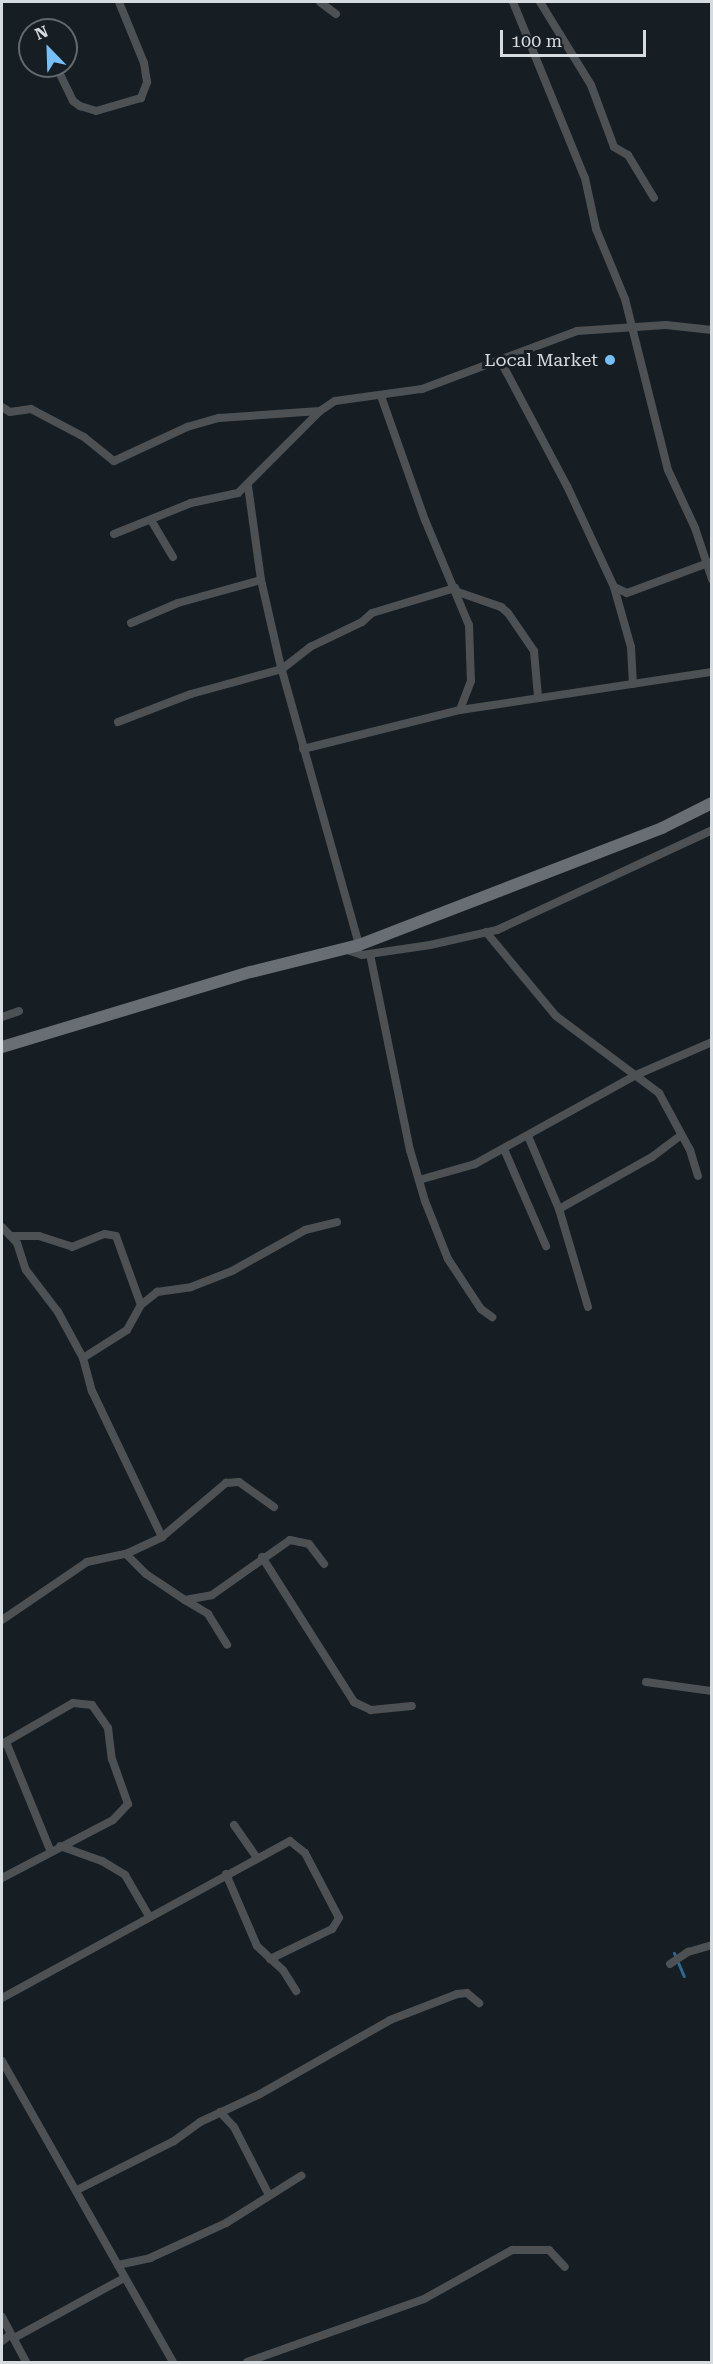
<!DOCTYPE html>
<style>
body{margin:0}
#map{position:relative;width:713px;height:2364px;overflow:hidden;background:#171e23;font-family:"Roboto Serif",serif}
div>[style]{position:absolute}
.stream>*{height:3px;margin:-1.5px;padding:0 1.5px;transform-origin:1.5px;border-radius:1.5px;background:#2a6a97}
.minor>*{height:8px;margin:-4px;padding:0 4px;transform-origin:4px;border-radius:4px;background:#4d5154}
.secondary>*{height:12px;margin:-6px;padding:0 6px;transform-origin:6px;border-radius:6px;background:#686e73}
.dots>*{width:16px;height:16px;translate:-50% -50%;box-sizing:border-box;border:3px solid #171e23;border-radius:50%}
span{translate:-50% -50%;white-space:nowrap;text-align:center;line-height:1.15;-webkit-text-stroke:6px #171e23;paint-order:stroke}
.poi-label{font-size:18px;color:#d6dbdf}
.right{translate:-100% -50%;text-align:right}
.frame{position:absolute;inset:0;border:3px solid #d6dbdf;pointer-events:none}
.north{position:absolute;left:18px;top:18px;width:60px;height:60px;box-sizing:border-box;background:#171e23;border:2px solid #636a6e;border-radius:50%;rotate:337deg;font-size:16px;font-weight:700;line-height:24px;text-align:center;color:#d6dbdf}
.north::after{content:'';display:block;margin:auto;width:21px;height:27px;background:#77bff7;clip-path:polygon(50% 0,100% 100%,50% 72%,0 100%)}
.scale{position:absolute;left:500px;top:30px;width:146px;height:27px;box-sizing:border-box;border:3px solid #d6dbdf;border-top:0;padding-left:8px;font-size:18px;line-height:21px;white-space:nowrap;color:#d6dbdf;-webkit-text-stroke:4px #171e23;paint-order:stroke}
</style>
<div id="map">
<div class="stream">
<div style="left:674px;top:1953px;width:25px;rotate:67deg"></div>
</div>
<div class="minor">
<div style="left:320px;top:2px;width:20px;rotate:37deg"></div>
<div style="left:513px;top:2px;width:190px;rotate:67.8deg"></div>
<div style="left:585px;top:178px;width:52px;rotate:77.8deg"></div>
<div style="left:596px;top:229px;width:76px;rotate:67.5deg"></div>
<div style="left:625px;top:299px;width:176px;rotate:75.9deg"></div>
<div style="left:668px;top:470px;width:64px;rotate:65deg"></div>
<div style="left:695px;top:528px;width:54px;rotate:71.6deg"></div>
<div style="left:540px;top:2px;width:97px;rotate:58.4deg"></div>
<div style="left:591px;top:85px;width:66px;rotate:69.6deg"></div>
<div style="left:614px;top:147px;width:16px;rotate:30deg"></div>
<div style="left:628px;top:155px;width:50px;rotate:58.8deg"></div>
<div style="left:56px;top:66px;width:39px;rotate:64deg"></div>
<div style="left:73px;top:101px;width:9px;rotate:36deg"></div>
<div style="left:80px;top:106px;width:17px;rotate:17deg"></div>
<div style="left:96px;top:111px;width:47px;rotate:-16.1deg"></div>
<div style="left:141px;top:98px;width:17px;rotate:-69deg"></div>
<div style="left:147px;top:82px;width:19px;rotate:-99deg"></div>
<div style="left:144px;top:63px;width:66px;rotate:-112.3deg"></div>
<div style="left:500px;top:360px;width:143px;rotate:62deg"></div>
<div style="left:567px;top:486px;width:111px;rotate:65deg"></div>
<div style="left:614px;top:587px;width:62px;rotate:74.2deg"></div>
<div style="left:631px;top:647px;width:37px;rotate:87deg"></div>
<div style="left:381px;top:396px;width:132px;rotate:70.5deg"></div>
<div style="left:425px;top:520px;width:114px;rotate:67.3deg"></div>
<div style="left:469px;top:625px;width:56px;rotate:88deg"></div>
<div style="left:471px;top:681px;width:31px;rotate:111deg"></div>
<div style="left:2px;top:407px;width:9px;rotate:32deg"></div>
<div style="left:10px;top:412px;width:21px;rotate:-8deg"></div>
<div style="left:31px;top:409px;width:60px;rotate:27.8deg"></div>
<div style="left:84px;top:437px;width:38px;rotate:39deg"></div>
<div style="left:114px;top:461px;width:81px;rotate:-25deg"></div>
<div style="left:187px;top:427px;width:33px;rotate:-16deg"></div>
<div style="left:219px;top:418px;width:101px;rotate:-4deg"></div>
<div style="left:248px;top:486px;width:95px;rotate:82.1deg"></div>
<div style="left:261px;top:580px;width:89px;rotate:77.1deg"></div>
<div style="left:281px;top:667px;width:289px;rotate:74.3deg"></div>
<div style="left:151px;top:520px;width:43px;rotate:59.3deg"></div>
<div style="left:114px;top:534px;width:83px;rotate:-21.9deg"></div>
<div style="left:191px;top:503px;width:48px;rotate:-12deg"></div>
<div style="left:238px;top:493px;width:116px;rotate:-45deg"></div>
<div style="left:320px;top:411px;width:18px;rotate:-34deg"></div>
<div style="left:335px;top:401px;width:88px;rotate:-7.9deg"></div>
<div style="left:422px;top:389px;width:165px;rotate:-20.5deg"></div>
<div style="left:577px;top:331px;width:89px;rotate:-3.9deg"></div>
<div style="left:666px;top:325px;width:46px;rotate:6.2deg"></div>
<div style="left:614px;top:587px;width:14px;rotate:25deg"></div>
<div style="left:627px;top:593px;width:90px;rotate:-20.3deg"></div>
<div style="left:458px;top:592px;width:46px;rotate:19.2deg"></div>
<div style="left:501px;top:607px;width:9px;rotate:41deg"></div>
<div style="left:508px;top:613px;width:46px;rotate:55.6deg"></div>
<div style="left:534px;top:651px;width:46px;rotate:85deg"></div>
<div style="left:131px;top:623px;width:51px;rotate:-23.1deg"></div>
<div style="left:178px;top:603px;width:86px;rotate:-15.5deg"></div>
<div style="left:118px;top:722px;width:78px;rotate:-21deg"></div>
<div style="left:191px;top:694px;width:94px;rotate:-15.4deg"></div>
<div style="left:282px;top:669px;width:36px;rotate:-38deg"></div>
<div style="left:310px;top:647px;width:58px;rotate:-25.7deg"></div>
<div style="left:362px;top:622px;width:13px;rotate:-42deg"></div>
<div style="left:372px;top:613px;width:87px;rotate:-16.8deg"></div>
<div style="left:303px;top:749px;width:162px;rotate:-14deg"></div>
<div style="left:460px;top:710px;width:255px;rotate:-8.6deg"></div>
<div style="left:486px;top:932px;width:109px;rotate:50.2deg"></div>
<div style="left:556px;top:1016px;width:129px;rotate:36.8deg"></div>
<div style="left:659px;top:1093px;width:65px;rotate:61.5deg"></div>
<div style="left:690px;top:1150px;width:27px;rotate:73deg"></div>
<div style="left:344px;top:949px;width:19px;rotate:18deg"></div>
<div style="left:362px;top:955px;width:69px;rotate:-8.4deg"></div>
<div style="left:430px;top:945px;width:69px;rotate:-12.6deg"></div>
<div style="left:497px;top:930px;width:237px;rotate:-24.9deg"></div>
<div style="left:370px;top:954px;width:200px;rotate:78.5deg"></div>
<div style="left:410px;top:1150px;width:53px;rotate:73.6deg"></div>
<div style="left:425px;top:1201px;width:62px;rotate:68.4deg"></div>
<div style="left:448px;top:1259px;width:60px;rotate:56.6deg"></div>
<div style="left:481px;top:1309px;width:14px;rotate:36deg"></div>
<div style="left:2px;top:1017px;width:18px;rotate:-19deg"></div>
<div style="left:528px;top:1136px;width:79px;rotate:67deg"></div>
<div style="left:559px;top:1209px;width:102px;rotate:73.5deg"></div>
<div style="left:504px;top:1149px;width:106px;rotate:66.6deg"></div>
<div style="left:419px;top:1180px;width:58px;rotate:-15.9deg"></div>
<div style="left:475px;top:1164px;width:184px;rotate:-28.9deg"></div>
<div style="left:636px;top:1075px;width:83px;rotate:-23.5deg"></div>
<div style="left:559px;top:1209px;width:107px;rotate:-29.2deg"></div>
<div style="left:652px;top:1157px;width:36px;rotate:-37deg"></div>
<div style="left:2px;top:1227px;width:22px;rotate:47deg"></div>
<div style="left:17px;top:1243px;width:28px;rotate:72deg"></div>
<div style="left:26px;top:1270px;width:53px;rotate:52.7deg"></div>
<div style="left:58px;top:1312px;width:52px;rotate:61.5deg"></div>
<div style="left:83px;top:1358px;width:34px;rotate:75deg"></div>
<div style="left:92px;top:1391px;width:162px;rotate:64.4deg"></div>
<div style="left:11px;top:1236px;width:28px"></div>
<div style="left:39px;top:1236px;width:35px;rotate:18deg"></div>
<div style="left:72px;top:1247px;width:35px;rotate:-22deg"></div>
<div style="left:105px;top:1234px;width:11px;rotate:10deg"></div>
<div style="left:116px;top:1236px;width:73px;rotate:70.1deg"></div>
<div style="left:83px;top:1358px;width:52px;rotate:-32.5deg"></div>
<div style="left:127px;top:1330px;width:29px;rotate:-61deg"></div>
<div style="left:141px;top:1305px;width:21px;rotate:-39deg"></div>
<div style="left:157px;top:1292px;width:34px;rotate:-8deg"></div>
<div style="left:191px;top:1287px;width:44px;rotate:-21.3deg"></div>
<div style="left:232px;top:1271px;width:84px;rotate:-29.3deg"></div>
<div style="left:305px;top:1230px;width:33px;rotate:-14deg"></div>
<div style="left:126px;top:1554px;width:28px;rotate:45deg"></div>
<div style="left:146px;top:1574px;width:47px;rotate:33.7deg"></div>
<div style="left:185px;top:1600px;width:27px;rotate:-10deg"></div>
<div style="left:212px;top:1595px;width:95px;rotate:-35.2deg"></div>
<div style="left:290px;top:1540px;width:19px;rotate:12deg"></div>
<div style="left:309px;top:1544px;width:25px;rotate:53deg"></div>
<div style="left:262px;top:1557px;width:172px;rotate:57.6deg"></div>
<div style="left:354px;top:1702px;width:19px;rotate:25deg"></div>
<div style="left:371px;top:1710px;width:41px;rotate:-5.6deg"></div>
<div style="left:185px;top:1600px;width:27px;rotate:31deg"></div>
<div style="left:208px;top:1614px;width:36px;rotate:58deg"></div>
<div style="left:2px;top:1620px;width:103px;rotate:-34.3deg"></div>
<div style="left:87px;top:1562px;width:40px;rotate:-12deg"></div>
<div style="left:126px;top:1554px;width:40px;rotate:-25deg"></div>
<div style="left:162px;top:1537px;width:84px;rotate:-40.2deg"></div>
<div style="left:226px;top:1483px;width:13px;rotate:-4deg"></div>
<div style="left:239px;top:1482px;width:43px;rotate:35.5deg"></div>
<div style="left:646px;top:1682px;width:67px;rotate:7.8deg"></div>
<div style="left:6px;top:1742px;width:117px;rotate:67.8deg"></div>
<div style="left:2px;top:1744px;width:82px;rotate:-30deg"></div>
<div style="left:73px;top:1703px;width:19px;rotate:6deg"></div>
<div style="left:92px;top:1705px;width:28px;rotate:55deg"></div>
<div style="left:108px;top:1728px;width:31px;rotate:83deg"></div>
<div style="left:112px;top:1759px;width:48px;rotate:70.4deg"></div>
<div style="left:128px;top:1804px;width:22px;rotate:133deg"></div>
<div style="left:113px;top:1820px;width:125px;rotate:152.4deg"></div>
<div style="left:234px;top:1825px;width:40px;rotate:55.1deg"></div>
<div style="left:60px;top:1846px;width:45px;rotate:19.7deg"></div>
<div style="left:102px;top:1861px;width:27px;rotate:31deg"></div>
<div style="left:125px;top:1875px;width:48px;rotate:59.7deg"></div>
<div style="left:226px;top:1874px;width:78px;rotate:66.7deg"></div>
<div style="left:257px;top:1946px;width:35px;rotate:43deg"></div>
<div style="left:283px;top:1970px;width:25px;rotate:58deg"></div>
<div style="left:670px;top:1964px;width:22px;rotate:-34deg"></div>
<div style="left:688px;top:1952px;width:25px;rotate:-16deg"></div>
<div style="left:2px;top:1998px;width:328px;rotate:-28.6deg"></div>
<div style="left:290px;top:1841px;width:19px;rotate:39deg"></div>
<div style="left:305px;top:1853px;width:73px;rotate:62.4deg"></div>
<div style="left:339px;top:1918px;width:13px;rotate:122deg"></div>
<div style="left:332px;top:1929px;width:69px;rotate:154.2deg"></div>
<div style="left:2px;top:2061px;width:346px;rotate:60.4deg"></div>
<div style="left:220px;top:2112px;width:21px;rotate:47deg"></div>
<div style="left:234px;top:2127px;width:76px;rotate:62.8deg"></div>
<div style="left:77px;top:2190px;width:109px;rotate:-26.8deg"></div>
<div style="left:174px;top:2141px;width:32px;rotate:-36deg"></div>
<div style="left:200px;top:2122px;width:66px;rotate:-25deg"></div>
<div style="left:260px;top:2094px;width:150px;rotate:-29.6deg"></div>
<div style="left:390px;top:2020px;width:72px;rotate:-21.2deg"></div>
<div style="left:457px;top:1994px;width:10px;rotate:-6deg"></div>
<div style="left:467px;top:1993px;width:16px;rotate:40deg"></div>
<div style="left:118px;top:2265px;width:33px;rotate:-12deg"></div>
<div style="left:150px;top:2258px;width:84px;rotate:-24.7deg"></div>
<div style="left:226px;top:2223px;width:89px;rotate:-32.1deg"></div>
<div style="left:2px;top:2317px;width:51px;rotate:61.9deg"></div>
<div style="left:14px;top:2338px;width:125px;rotate:-28.6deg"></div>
<div style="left:2px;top:2341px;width:11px;rotate:-38deg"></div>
<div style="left:247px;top:2362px;width:188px;rotate:-19.6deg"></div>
<div style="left:424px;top:2299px;width:101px;rotate:-29.1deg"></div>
<div style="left:512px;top:2250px;width:37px"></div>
<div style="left:549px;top:2250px;width:23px;rotate:47deg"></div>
</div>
<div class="secondary">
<div style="left:2px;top:1047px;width:260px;rotate:-16.8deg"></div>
<div style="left:251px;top:972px;width:111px;rotate:-14deg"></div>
<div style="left:359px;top:945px;width:325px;rotate:-21.1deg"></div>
<div style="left:662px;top:828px;width:56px;rotate:-26.6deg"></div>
</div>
<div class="dots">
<div style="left:610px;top:360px;background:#77bff7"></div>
</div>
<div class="poi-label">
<span class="right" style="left:598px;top:360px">Local Market</span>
</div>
<div class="frame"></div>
<div class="north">N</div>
<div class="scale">100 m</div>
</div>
